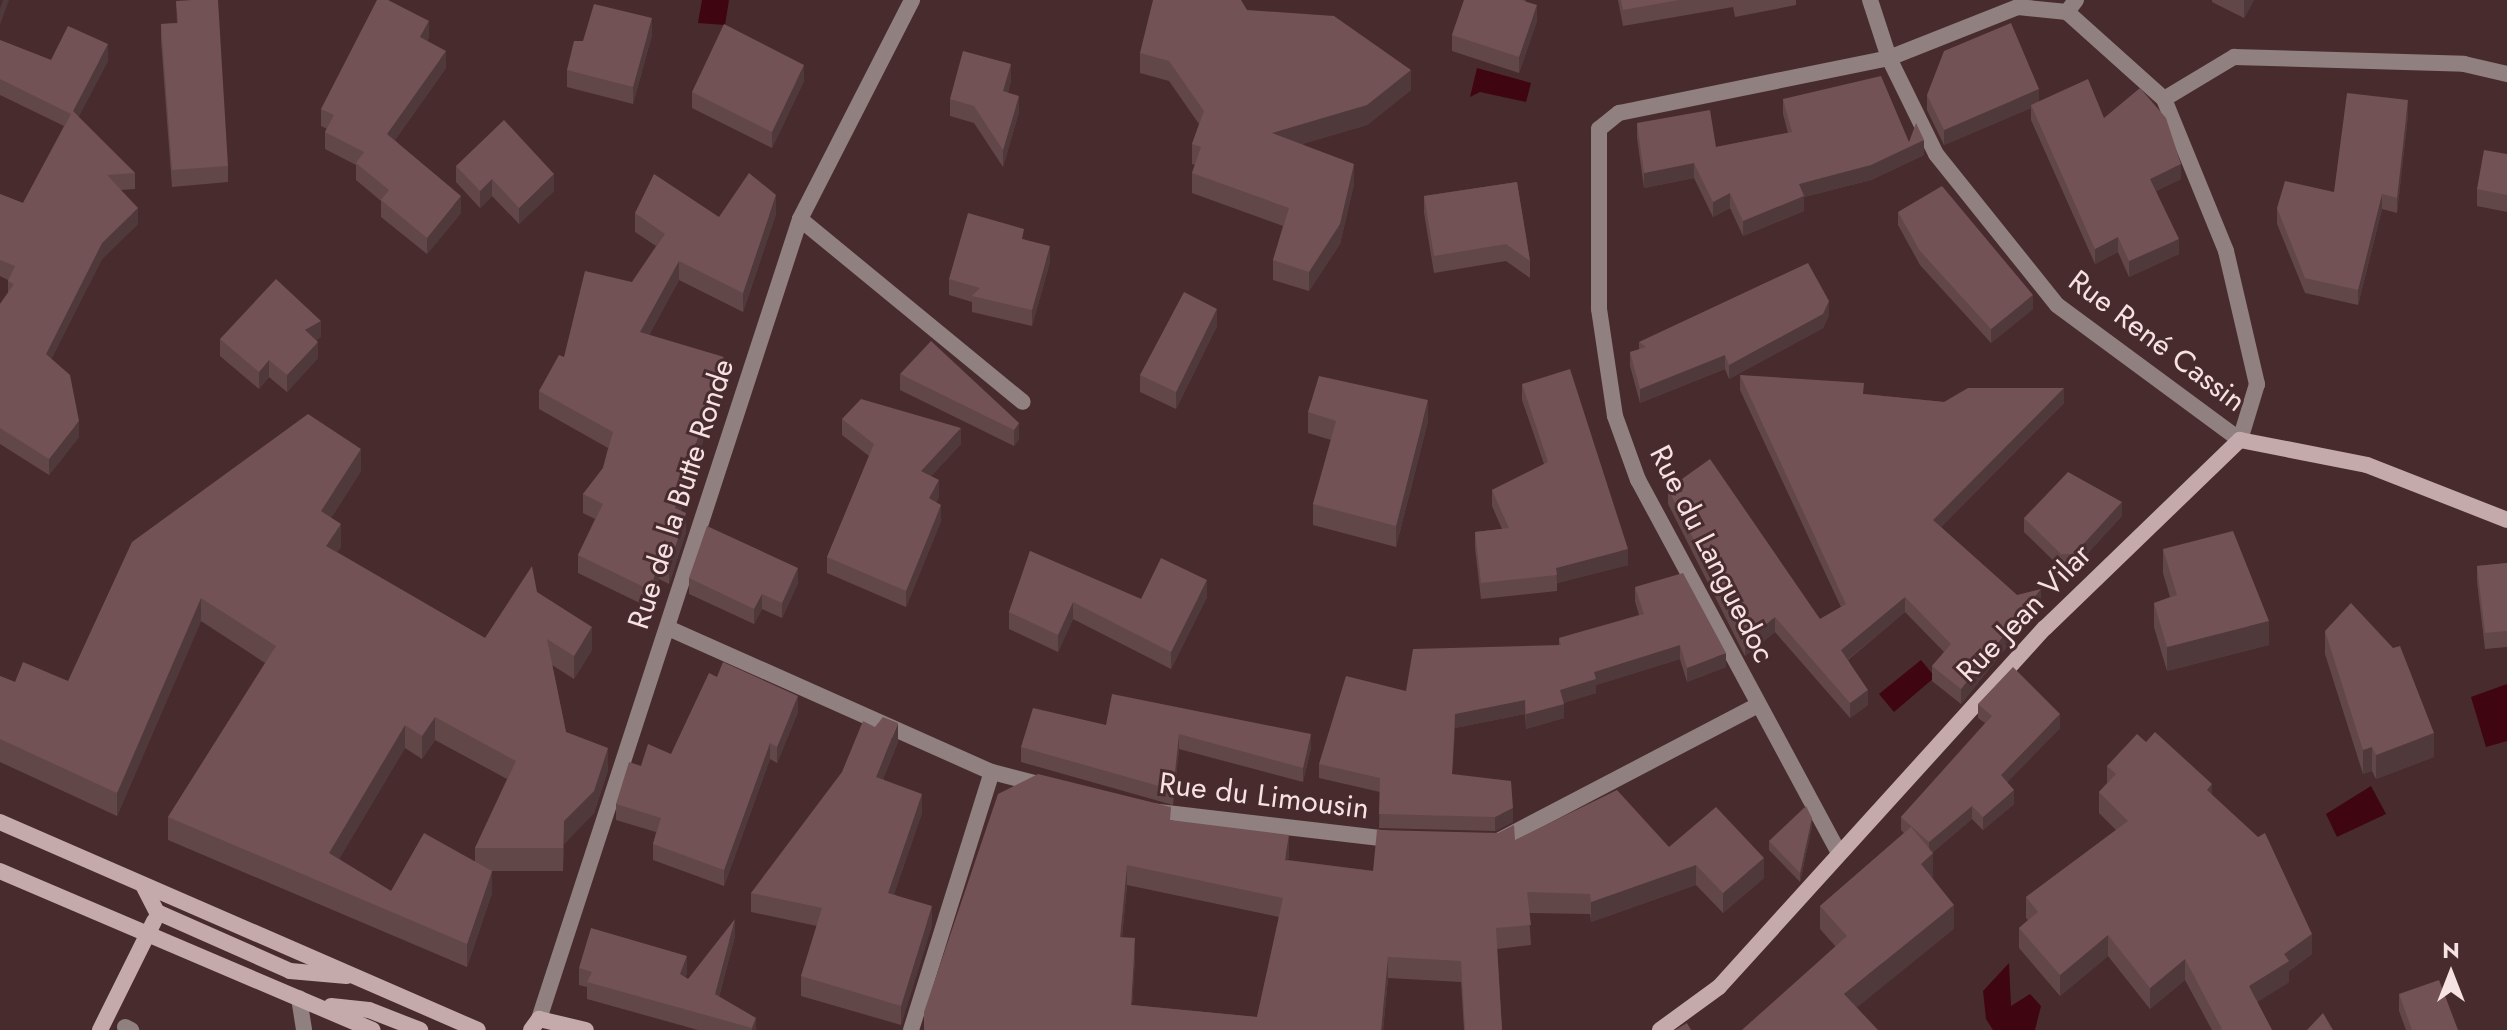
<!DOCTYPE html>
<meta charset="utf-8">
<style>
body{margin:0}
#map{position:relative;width:2507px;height:1030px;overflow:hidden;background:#482b2d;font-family:Jost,sans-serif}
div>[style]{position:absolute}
.water>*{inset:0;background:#3f0511}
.lane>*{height:16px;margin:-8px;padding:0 8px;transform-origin:8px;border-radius:8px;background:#908080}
.street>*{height:16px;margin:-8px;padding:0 8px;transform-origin:8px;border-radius:8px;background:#908080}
.secondary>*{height:16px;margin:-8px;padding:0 8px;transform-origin:8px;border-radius:8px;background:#c4aaab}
.wall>*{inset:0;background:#624748}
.shaded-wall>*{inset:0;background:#50393b}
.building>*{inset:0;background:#725254}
span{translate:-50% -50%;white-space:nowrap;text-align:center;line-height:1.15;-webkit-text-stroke:6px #482b2d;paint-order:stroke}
.street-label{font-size:30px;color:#f6e2e3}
.north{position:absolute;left:2411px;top:934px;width:80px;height:80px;-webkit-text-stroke:6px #482b2d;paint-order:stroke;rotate:0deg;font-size:22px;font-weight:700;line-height:32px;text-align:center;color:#f6e2e3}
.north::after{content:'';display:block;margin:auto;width:28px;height:36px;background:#f6e2e3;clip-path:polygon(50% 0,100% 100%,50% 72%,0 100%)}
</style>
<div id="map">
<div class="water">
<div style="clip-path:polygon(702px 0,729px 0,725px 25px,698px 23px)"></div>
<div style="clip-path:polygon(1477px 68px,1531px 83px,1526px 102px,1480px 92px,1470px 97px)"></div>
<div style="clip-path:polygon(1921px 660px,1935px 677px,1894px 712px,1879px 694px)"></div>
<div style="clip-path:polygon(2507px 684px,2507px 741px,2486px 747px,2471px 697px)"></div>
<div style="clip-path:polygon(2371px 786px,2386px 814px,2337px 837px,2326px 814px)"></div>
<div style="clip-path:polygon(2009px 963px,2011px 1006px,2030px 994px,2041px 1006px,2035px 1030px,1993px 1030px,1986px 1019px,1983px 991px)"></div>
</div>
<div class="lane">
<div style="left:2067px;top:12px;width:15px;rotate:-53deg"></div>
<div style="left:800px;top:219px;width:288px;rotate:39.4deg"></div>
</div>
<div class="street">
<div style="left:2164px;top:99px;width:82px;rotate:-31deg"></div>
<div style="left:2234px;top:57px;width:230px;rotate:1.7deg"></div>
<div style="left:2464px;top:64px;width:44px;rotate:13.1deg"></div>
<div style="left:668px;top:628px;width:355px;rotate:24deg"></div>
<div style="left:992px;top:772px;width:56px;rotate:14.5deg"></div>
<div style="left:1150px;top:811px;width:249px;rotate:6.7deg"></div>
<div style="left:1496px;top:842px;width:296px;rotate:-27.6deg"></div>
<div style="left:1839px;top:853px;width:424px;rotate:-118.3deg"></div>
<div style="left:1638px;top:480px;width:68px;rotate:-109.8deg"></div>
<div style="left:1615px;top:416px;width:108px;rotate:-98.5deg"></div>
<div style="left:1599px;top:309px;width:180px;rotate:-90deg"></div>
<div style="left:1599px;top:129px;width:26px;rotate:-39deg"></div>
<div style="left:1619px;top:113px;width:276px;rotate:-11.5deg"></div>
<div style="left:1889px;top:58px;width:139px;rotate:-21.6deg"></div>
<div style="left:2018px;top:7px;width:49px;rotate:5.8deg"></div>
<div style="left:2067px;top:12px;width:130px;rotate:41.9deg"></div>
<div style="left:2164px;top:99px;width:164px;rotate:67.8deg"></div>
<div style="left:2226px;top:251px;width:137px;rotate:76.9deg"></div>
<div style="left:2257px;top:384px;width:59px;rotate:106.9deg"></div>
<div style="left:2240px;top:440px;width:227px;rotate:-143.6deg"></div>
<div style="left:2057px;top:305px;width:193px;rotate:-128.7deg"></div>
<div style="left:1936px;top:154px;width:107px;rotate:-116.1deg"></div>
<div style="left:1889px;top:58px;width:61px;rotate:-108.1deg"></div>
<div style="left:299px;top:998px;width:32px;rotate:81deg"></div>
<div style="left:539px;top:1019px;width:841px;rotate:-71.93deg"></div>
<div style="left:800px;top:219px;width:246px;rotate:-62.9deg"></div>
<div style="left:125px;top:1027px;width:7px;rotate:27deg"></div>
<div style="left:911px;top:1030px;width:270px;rotate:-72.6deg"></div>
</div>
<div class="secondary">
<div style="left:0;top:822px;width:521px;rotate:23.52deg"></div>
<div style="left:0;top:871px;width:405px;rotate:23.1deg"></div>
<div style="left:143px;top:885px;width:30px;rotate:63deg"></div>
<div style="left:157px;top:912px;width:145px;rotate:23.9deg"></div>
<div style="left:290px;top:971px;width:57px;rotate:5deg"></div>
<div style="left:331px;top:1006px;width:38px;rotate:6deg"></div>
<div style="left:369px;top:1010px;width:55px;rotate:21.4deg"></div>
<div style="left:100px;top:1030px;width:122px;rotate:-63.6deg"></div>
<div style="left:531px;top:1030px;width:14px;rotate:-54deg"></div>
<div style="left:539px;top:1019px;width:48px;rotate:13.2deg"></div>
<div style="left:1660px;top:1030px;width:73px;rotate:-36.1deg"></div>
<div style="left:1719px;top:987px;width:485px;rotate:-47.8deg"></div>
<div style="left:2045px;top:628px;width:271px;rotate:-44deg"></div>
<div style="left:2240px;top:440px;width:129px;rotate:11.1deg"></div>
<div style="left:2367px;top:465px;width:150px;rotate:21.4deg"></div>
</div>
<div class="wall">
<div style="clip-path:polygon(1464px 0,1526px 0,1525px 1px,1537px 21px,1519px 73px,1452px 51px,1452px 35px)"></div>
<div style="clip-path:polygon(1618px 0,1796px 0,1796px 5px,1735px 17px,1733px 7px,1623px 26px)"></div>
<div style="clip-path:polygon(2212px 0,2254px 0,2244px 18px,2212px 2px)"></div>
<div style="clip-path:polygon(176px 1px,228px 166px,228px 182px,172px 187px,161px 41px,161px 24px,177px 23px)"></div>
<div style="clip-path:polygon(1247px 10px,1411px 90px,1367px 125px,1302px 144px,1354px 184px,1340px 244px,1309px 291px,1273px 280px,1273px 260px,1283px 226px,1192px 193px,1192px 173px,1195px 165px,1192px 164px,1192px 144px,1199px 124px,1169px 81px,1140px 73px,1140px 53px)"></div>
<div style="clip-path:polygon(652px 35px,633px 104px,567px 87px,567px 70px,583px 41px)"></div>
<div style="clip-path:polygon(429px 38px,427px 41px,446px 68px,395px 140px,461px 213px,427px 254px,381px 217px,381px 201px,356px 180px,356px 165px,325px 149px,325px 132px,327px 129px,321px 126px,321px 109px)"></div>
<div style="clip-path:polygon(0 40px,51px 60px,108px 61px,78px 117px,135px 173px,135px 189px,121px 190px,138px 224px,102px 259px,51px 359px,79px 437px,49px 475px,0 444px,0 304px,8px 293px,8px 280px,0 276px,0 194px,23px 203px,64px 126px,0 95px)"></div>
<div style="clip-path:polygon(804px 81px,772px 148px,692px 108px,692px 92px)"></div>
<div style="clip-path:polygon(1011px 81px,1008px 92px,1019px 112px,1003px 167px,974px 123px,950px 116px,950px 99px)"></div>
<div style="clip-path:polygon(1927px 95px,2039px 101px,2104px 118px,2181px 179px,2156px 191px,2179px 254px,2129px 277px,2118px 252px,2095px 264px,2031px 120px,2031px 108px,1944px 145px,1927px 110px)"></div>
<div style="clip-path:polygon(1783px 99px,1909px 142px,1924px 155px,1871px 180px,1804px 197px,1804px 211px,1743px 236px,1730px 208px,1713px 217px,1694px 178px,1644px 188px,1637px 138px,1637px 123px,1716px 147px,1788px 133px,1783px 114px)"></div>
<div style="clip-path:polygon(2408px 115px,2397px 213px,2382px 209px,2358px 305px,2305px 293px,2277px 224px,2277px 208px,2334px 192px)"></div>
<div style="clip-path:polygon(2507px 154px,2507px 212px,2477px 206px,2477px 189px)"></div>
<div style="clip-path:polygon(456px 166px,554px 191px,519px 224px,492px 196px,480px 208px,456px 182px)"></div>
<div style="clip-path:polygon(1517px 182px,1530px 261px,1530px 278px,1506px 261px,1434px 273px,1424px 213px,1424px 196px)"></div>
<div style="clip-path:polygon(1898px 212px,2033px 309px,1991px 343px,1920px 265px,1898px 225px)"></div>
<div style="clip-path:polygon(635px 213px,719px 217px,776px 214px,743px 312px,679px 280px,649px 335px,724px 375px,681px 510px,686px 532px,669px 584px,659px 579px,650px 608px,578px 573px,578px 555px,595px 519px,583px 513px,583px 494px,603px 468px,608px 448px,539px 409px,539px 391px,564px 357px,632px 282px,656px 246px,635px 232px)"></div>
<div style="clip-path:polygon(1024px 239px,1050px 262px,1032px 326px,972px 312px,972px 302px,949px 295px,949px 279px)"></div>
<div style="clip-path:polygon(1829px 315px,1823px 328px,1729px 379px,1725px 369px,1640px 403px,1630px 366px,1630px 352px,1639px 350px,1639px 342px)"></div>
<div style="clip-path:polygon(1217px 326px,1176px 409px,1140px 392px,1140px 375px)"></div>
<div style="clip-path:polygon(321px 337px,316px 340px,318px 358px,287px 392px,269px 377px,259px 389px,220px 356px,220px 339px)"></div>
<div style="clip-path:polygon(900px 374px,1019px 423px,1019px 439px,1014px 446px,900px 390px)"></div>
<div style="clip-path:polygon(1740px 375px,1864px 394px,1944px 402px,2064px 403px,1941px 527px,2017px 595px,2041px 604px,1961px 704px,1932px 681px,1932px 666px,1944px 652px,1905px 612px,1848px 660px,1868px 705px,1850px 718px,1775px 632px,1745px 656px,1668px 504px,1668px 489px,1820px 619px,1841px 607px,1740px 390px)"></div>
<div style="clip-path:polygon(1522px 384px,1628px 565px,1557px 583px,1557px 591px,1481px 599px,1475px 548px,1475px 532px,1502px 529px,1492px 506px,1492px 490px,1544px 464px,1522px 400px)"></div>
<div style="clip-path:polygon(1308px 412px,1428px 421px,1396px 547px,1313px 525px,1313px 504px,1331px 440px,1308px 433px)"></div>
<div style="clip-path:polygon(842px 419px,961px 444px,931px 476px,939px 497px,936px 502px,941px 521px,906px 607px,827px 573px,827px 557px,869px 456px,842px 435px)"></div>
<div style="clip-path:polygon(evenodd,361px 471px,331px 518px,341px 547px,337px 552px,485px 638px,537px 592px,592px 650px,574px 679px,552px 665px,566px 732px,608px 770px,594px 813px,564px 844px,563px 871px,492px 871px,492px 893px,467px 967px,168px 840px,168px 817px,265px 663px,201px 621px,117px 816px,0 762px,0 676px,15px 682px,68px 681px,361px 471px,435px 740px,507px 779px,475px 848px,475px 861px,391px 891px,339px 859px,405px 748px,422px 759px,435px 740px)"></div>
<div style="clip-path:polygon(2122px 516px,2074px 568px,2061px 568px,2024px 532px,2024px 518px)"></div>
<div style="clip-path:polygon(2163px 549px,2269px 645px,2167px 671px,2154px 627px,2154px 603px,2170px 597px,2163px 573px)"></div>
<div style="clip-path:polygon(1030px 551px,1141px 599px,1207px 597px,1171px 669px,1073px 619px,1058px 652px,1009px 629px,1009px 612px)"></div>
<div style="clip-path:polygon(2507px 563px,2507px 647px,2485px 649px,2477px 582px,2477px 566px)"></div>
<div style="clip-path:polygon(689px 578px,798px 583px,782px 618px,762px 609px,754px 624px,689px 594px)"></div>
<div style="clip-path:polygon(1635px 587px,1726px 667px,1687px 682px,1680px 659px,1596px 685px,1596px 693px,1563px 703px,1564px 718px,1526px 729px,1525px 714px,1455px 728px,1452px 774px,1513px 822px,1495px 831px,1379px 828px,1380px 792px,1319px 778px,1319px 764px,1406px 691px,1559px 645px,1559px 638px,1639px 615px,1635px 601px)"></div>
<div style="clip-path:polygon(2325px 631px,2434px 757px,2376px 779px,2372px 771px,2363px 774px,2325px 654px)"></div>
<div style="clip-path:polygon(1978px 704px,2060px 728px,2007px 782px,2014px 804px,1983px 830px,1972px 819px,1933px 852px,1933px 876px,1932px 878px,1954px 929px,1742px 1030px,1836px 947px,1820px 929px,1820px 906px,1904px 833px,1901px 830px,1901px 817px,1985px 723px,1978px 718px)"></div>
<div style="clip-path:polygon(798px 712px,777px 763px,770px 759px,724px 886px,653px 860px,653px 844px,656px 832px,616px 820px,616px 804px,671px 754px)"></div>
<div style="clip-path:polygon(1106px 725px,1311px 748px,1303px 782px,1179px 749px,1173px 805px,1021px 762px,1021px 747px)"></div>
<div style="clip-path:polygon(898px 742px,883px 779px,922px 813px,894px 894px,932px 925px,901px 1025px,801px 996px,801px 976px,817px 926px,751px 912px,751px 893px)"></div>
<div style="clip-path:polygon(2146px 742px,2212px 795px,2312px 954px,2289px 971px,2289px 982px,2257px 1002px,2272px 1030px,2212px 1030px,2185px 980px,2150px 1009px,2108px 956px,2060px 996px,2019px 948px,2019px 928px,2028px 920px,2026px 918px,2026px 897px,2116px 830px,2099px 813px,2099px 792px,2107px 783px,2107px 766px)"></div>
<div style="clip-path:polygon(evenodd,1171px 820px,1289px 855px,1288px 860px,1373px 871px,1515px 840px,1669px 847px,1764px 878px,1723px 913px,1696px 885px,1591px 922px,1590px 914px,1529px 913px,1531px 945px,1497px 949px,1502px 1030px,1464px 1030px,1461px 982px,1388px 978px,1383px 1030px,924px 1030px,1171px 820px,1127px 885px,1279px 917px,1257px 1017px,1132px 1005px,1135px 959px,1122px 937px,1127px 885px)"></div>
<div style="clip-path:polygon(1812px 826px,1800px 882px,1769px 850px,1769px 841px)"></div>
<div style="clip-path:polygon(735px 936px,719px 997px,756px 1030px,698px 1030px,587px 999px,587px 987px,579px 985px,579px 968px,687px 973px,685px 977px,688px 979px)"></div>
<div style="clip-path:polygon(2399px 994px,2458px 1030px,2406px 1030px,2399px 1011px)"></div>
</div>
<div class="shaded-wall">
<div style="clip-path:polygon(3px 0,9px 0,0 25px,0 9px)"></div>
<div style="clip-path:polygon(2244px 0,2254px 0,2244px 18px)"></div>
<div style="clip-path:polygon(1537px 5px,1537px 21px,1519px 73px,1519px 57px)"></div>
<div style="clip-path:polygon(652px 18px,652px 35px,633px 104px,633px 87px)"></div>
<div style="clip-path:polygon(429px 21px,429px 38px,420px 54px,420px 37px)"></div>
<div style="clip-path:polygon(108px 44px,108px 61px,73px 128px,73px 111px)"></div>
<div style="clip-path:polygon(446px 51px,446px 68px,387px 151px,387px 134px)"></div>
<div style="clip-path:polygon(1011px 64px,1011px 81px,1003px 108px,1003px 91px)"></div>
<div style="clip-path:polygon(804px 65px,804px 81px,772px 148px,772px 132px)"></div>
<div style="clip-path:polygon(1411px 70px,1411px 90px,1367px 125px,1272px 153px,1272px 133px)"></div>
<div style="clip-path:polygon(2039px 89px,2039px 104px,2031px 105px,2031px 108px,1944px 145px,1944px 130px)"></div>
<div style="clip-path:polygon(1019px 96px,1019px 112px,1003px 167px,1003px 150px)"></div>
<div style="clip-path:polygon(2408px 100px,2408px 115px,2397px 213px,2397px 198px)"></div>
<div style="clip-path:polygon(1924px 140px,1924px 155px,1871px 180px,1804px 197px,1804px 211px,1743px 236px,1743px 221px,1799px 184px)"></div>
<div style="clip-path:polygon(1694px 163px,1694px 178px,1644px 188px,1644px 173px)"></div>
<div style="clip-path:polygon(1354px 164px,1354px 184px,1340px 244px,1309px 291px,1309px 272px)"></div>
<div style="clip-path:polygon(2181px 164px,2181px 179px,2150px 194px,2150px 179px)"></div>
<div style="clip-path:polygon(554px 174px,554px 191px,519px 224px,519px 208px)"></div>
<div style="clip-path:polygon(492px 179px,492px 196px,480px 208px,480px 191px)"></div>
<div style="clip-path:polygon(1730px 193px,1730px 208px,1713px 217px,1713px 202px)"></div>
<div style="clip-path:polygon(2382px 194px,2382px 209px,2358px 305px,2358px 290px)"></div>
<div style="clip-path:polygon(776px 195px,776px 214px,743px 312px,743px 293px)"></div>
<div style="clip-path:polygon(461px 196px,461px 213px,427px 254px,427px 238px)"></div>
<div style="clip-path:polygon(138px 208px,138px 224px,102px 259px,46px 370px,46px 354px,102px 243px)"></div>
<div style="clip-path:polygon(2118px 237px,2118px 252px,2095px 264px,2095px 249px)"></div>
<div style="clip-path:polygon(2179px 239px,2179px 254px,2129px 277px,2129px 261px)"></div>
<div style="clip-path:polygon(1050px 246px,1050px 262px,1032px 326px,1032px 310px)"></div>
<div style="clip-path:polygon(679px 261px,679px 280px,640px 351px,640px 332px)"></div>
<div style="clip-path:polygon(2033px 295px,2033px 309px,1991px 343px,1991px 329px)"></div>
<div style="clip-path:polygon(1829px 301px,1829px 315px,1823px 328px,1729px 379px,1729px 365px)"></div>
<div style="clip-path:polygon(1217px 309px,1217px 326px,1176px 409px,1176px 392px)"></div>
<div style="clip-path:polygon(321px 321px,321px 337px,305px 346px,305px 330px)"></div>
<div style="clip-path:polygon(318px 342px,318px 358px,287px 392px,287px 375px)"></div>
<div style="clip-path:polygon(1725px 355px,1725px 369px,1640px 403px,1640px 389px)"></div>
<div style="clip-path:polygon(724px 357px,724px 375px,675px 527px,675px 508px)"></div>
<div style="clip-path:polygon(269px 360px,269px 377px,259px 389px,259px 372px)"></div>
<div style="clip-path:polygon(2064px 388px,2064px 403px,1933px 535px,1933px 520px)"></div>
<div style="clip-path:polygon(1428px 400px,1428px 421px,1396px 547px,1396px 526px)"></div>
<div style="clip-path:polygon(79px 421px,79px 437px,49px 475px,49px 459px)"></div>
<div style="clip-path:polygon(1019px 423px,1019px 439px,1014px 446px,1014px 430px)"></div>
<div style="clip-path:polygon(961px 428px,961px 444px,921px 487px,921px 471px)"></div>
<div style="clip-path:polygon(361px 449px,361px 471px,321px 534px,321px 511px)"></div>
<div style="clip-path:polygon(939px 480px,939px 497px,929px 514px,929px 498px)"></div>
<div style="clip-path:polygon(2122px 502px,2122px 516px,2074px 568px,2074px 554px)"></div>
<div style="clip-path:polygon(941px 505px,941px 521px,906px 607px,906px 591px)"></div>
<div style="clip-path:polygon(686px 513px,686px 532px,669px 584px,669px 566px)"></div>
<div style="clip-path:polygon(341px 524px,341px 547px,326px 569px,326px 546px)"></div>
<div style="clip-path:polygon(1628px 549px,1628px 565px,1557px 583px,1556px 568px)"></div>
<div style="clip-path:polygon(659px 561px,659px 579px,650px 608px,650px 590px)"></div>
<div style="clip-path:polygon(798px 568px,798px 583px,782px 618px,782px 603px)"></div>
<div style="clip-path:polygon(1207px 580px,1207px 597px,1171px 669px,1171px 652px)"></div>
<div style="clip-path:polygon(2041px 589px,2041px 604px,1961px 704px,1961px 689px)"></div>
<div style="clip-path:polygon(762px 594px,762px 609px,754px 624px,754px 609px)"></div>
<div style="clip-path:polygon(1905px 597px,1905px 612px,1841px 665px,1841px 650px)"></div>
<div style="clip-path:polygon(201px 598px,201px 621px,117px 816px,117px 793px)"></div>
<div style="clip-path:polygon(1073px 602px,1073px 619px,1058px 652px,1058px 635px)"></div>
<div style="clip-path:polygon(1775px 617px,1775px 632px,1745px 656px,1745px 641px)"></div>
<div style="clip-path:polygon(2269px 621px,2269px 645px,2167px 671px,2167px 647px)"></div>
<div style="clip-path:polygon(592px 627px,592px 650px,574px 679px,574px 656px)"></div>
<div style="clip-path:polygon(1680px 645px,1680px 659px,1596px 685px,1596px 693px,1560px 704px,1560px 690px,1594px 672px)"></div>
<div style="clip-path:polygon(1726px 653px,1726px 667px,1687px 682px,1687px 668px)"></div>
<div style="clip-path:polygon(1868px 690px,1868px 705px,1850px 718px,1850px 703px)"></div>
<div style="clip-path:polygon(798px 696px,798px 712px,777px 763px,777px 747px)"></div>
<div style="clip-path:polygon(1525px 700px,1525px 714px,1455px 728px,1452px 788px,1455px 714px)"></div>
<div style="clip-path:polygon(1564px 704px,1564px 718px,1526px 729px,1526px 714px)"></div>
<div style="clip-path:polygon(2060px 714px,2060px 728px,2001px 789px,2001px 775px)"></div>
<div style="clip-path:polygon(435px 717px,435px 740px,422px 759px,422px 736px)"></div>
<div style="clip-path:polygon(898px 723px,898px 742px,876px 796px,876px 777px)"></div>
<div style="clip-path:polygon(405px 725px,405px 748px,329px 876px,329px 853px)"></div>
<div style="clip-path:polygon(2434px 733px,2434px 757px,2376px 779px,2376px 755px)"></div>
<div style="clip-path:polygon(1179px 734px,1179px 749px,1173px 805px,1173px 790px)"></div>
<div style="clip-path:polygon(1311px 734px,1311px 748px,1303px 782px,1303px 768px)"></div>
<div style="clip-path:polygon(770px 743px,770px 759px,724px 886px,724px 870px)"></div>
<div style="clip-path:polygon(2372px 747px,2372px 771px,2363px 774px,2363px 750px)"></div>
<div style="clip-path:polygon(608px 748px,608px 770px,594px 813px,564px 844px,563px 871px,564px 821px)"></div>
<div style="clip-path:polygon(2212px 784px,2212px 804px,2207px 790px)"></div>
<div style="clip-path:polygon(2014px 790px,2014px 804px,1983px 830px,1983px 817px)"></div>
<div style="clip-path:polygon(922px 794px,922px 813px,888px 912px,888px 893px)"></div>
<div style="clip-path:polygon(1972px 806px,1972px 819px,1929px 855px,1929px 842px)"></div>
<div style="clip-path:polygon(1513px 808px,1513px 822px,1495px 831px,1495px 817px)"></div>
<div style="clip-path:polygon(1812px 818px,1812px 826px,1800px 882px,1800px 873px)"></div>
<div style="clip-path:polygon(1289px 835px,1289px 855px,1285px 881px,1285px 860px)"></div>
<div style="clip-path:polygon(1933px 853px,1933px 876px,1921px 888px,1921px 864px)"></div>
<div style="clip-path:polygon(1764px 858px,1764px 878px,1723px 913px,1723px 893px)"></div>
<div style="clip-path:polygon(1127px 865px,1127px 885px,1120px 957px,1120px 937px)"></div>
<div style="clip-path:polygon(1696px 865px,1696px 885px,1591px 922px,1591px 902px)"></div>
<div style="clip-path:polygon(492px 871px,492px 893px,467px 967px,467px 944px)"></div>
<div style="clip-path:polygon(1954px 905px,1954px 929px,1844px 1018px,1844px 994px)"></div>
<div style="clip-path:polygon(932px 906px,932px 925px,901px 1025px,901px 1006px)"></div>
<div style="clip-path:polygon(735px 919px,735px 936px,715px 1011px,715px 994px)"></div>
<div style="clip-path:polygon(2312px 934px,2312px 954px,2289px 971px,2289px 982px,2249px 1007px,2249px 986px,2284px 954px)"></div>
<div style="clip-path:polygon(2108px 935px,2108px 956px,2060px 996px,2060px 975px)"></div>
<div style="clip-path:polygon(1135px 938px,1135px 959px,1131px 1025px,1131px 1005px)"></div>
<div style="clip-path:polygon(687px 956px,687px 973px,680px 991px,680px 974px)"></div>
<div style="clip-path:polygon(1388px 957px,1388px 978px,1383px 1030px,1381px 1030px)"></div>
<div style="clip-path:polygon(2185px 959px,2185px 980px,2150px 1009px,2150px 988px)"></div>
<div style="clip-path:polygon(756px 1018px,756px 1030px,752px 1030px,752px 1028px)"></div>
</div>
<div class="building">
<div style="clip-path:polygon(192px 0,218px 0,228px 166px,172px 170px,161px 24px,178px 23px,176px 1px)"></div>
<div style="clip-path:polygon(377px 0,388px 0,429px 21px,420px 37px,446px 51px,387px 134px,461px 196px,427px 238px,381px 200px,389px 190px,356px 163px,364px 152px,325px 132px,334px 115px,321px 109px)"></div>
<div style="clip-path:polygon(1153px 0,1241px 0,1247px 10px,1334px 16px,1411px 70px,1367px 105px,1272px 133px,1354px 164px,1340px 224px,1309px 272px,1273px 260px,1289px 208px,1192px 173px,1201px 147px,1192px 144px,1204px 111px,1169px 61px,1140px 53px)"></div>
<div style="clip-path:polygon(1464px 0,1521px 0,1537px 5px,1519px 57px,1452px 35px)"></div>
<div style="clip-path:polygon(1621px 0,1679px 0,1623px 10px)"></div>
<div style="clip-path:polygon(594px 4px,652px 18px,633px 87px,567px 70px,574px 41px,583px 41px)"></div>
<div style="clip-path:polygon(2011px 23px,2039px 89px,1944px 130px,1927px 95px,1944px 51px)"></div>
<div style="clip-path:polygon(724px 24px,804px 65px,772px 132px,692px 92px)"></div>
<div style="clip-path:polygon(68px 26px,108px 44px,73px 111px,135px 173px,107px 175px,138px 208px,102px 243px,46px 354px,70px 375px,79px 421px,49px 459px,0 428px,0 304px,14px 284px,8px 281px,15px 266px,0 260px,0 194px,23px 203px,71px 114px,0 79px,0 40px,51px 60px)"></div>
<div style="clip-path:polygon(963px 51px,1011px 64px,1003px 91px,1019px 96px,1003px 150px,974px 106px,950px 99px)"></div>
<div style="clip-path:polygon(1881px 76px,1909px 142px,1916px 123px,1924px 140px,1871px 165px,1799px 184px,1804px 196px,1743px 221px,1730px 193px,1713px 202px,1694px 163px,1644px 173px,1637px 123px,1710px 110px,1716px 147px,1792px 132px,1783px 99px)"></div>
<div style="clip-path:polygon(2088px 79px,2104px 118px,2140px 88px,2166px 118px,2181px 164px,2150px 179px,2179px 239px,2129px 261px,2118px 237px,2095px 249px,2031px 105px)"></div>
<div style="clip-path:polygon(2347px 93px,2408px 100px,2397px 198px,2382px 194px,2358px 290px,2305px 278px,2277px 208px,2285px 181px,2334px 192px)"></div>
<div style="clip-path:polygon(504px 120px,554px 174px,519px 208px,492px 179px,480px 191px,456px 166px)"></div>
<div style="clip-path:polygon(2484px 150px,2507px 154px,2507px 195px,2477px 189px)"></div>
<div style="clip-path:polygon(749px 173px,776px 195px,743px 293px,679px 261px,640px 332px,724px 357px,675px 508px,686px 513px,669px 566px,659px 561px,650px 590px,578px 555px,603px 504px,583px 494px,603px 468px,613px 432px,539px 391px,559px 355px,564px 357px,585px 271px,632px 282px,665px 234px,635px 213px,654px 174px,719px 217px)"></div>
<div style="clip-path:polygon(1517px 182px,1530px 261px,1506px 244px,1434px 256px,1424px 196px)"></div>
<div style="clip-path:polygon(1942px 186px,2033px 295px,1991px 329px,1920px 251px,1898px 212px)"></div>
<div style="clip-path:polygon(968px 213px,1024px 229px,1022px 239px,1050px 246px,1032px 310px,972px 296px,980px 288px,949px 279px)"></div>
<div style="clip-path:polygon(1808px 263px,1829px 301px,1823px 314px,1729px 365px,1725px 355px,1640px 389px,1630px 352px,1646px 347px,1639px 342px)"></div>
<div style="clip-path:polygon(276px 279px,321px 321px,305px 330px,318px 342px,287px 375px,269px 360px,259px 372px,220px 339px)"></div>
<div style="clip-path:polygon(1184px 292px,1217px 309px,1176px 392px,1140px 375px)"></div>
<div style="clip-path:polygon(931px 341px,1019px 423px,1014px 430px,900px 374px)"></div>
<div style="clip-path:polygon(1570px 369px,1628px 549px,1556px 568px,1557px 575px,1481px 583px,1475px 532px,1509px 528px,1492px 490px,1548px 462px,1522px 384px)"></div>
<div style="clip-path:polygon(1740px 375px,1864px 383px,1863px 394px,1944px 402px,1968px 388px,2064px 388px,1933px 520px,2017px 595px,2041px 589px,1961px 689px,1932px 666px,1951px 644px,1905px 597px,1841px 650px,1868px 690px,1850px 703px,1775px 617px,1745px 641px,1668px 489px,1710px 459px,1820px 619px,1846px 604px)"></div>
<div style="clip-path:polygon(1319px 376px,1428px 400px,1396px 526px,1313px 504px,1336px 421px,1308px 412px)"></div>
<div style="clip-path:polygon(861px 399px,961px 428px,921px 471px,939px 480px,929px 498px,941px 505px,906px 591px,827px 557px,874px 444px,842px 419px)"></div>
<div style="clip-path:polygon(308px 414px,361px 449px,321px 511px,341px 524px,326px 546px,485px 638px,532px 566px,537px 592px,592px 627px,574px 656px,547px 639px,566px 732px,608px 748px,594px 791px,564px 821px,563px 848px,475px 848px,516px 761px,435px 717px,422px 736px,405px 725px,329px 853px,391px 891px,424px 833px,492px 871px,467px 944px,168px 817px,276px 646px,201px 598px,117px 793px,0 739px,0 676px,15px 682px,23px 662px,68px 681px,132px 542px)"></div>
<div style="clip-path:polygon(2068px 472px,2122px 502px,2074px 554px,2061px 554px,2024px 518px)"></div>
<div style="clip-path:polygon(707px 526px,798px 568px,782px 603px,762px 594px,754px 609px,689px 578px)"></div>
<div style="clip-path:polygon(2233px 531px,2269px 621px,2167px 647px,2154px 603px,2177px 595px,2163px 549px)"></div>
<div style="clip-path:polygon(1030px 551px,1141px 599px,1161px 558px,1207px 580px,1171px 652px,1073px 602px,1058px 635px,1009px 612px)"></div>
<div style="clip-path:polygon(2507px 563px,2507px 631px,2485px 633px,2477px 566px)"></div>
<div style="clip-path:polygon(1683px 573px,1726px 653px,1687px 668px,1680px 645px,1594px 672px,1596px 679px,1560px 690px,1564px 704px,1526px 714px,1525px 700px,1455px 714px,1452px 774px,1511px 781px,1513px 808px,1495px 817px,1379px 814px,1380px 778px,1319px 764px,1346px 676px,1406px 691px,1413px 649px,1561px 645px,1559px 638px,1644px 614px,1635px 587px)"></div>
<div style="clip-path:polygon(2351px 603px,2393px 648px,2400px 646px,2434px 733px,2376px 755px,2372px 747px,2363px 750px,2325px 631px)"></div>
<div style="clip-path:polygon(723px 662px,798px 696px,777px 747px,770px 743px,724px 870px,653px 844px,661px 818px,616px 804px,629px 762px,641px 766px,648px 744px,671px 754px,709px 673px,717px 677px)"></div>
<div style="clip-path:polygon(2013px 667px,2060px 714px,2001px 775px,2014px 790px,1983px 817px,1972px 806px,1929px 842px,1901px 817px,1992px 716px,1978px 704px)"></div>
<div style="clip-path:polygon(1112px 694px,1311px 734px,1303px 768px,1179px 734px,1173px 790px,1021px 747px,1033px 708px,1106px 725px)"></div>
<div style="clip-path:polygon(883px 717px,898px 723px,876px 777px,922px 794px,888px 893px,932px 906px,901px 1006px,801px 976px,822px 908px,751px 893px,842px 772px,863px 721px,875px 727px)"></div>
<div style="clip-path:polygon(2155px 732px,2212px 784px,2207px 790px,2258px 837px,2265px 833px,2312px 934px,2284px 954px,2289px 961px,2249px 986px,2272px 1030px,2219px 1030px,2222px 1029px,2185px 959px,2150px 988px,2108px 935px,2060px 975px,2019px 928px,2038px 912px,2026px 897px,2128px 821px,2099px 792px,2116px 774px,2107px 766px,2137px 734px,2146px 742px)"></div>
<div style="clip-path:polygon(evenodd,1038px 774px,1171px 807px,1170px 820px,1289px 835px,1285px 860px,1373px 871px,1377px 830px,1498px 833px,1514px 825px,1515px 840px,1617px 790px,1669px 847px,1716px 807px,1764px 858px,1723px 893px,1696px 865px,1591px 902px,1590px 894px,1527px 892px,1531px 925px,1496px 928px,1502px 1030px,1465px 1030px,1461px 961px,1388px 957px,1381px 1030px,924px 1030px,924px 1012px,998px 794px,1038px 774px,1127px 865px,1283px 898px,1257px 1017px,1131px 1005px,1135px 938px,1120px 937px,1127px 865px)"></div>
<div style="clip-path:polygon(1806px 806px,1812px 818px,1800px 873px,1769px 841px)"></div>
<div style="clip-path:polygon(1911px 827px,1933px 853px,1921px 864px,1954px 905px,1844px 994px,1878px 1030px,1742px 1030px,1847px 936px,1820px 906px)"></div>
<div style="clip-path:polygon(735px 919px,715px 994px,756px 1018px,752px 1028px,587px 982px,592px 972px,579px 968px,591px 928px,687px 956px,680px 974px,688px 979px)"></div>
<div style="clip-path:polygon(2439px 980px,2458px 1030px,2412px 1030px,2399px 994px)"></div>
<div style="clip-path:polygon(2323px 1013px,2333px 1030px,2307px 1030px)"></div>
<div style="clip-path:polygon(1687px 1023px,1691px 1030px,1675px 1030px)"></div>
</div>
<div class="street-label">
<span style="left:2157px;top:341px;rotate:37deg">Rue René Cassin</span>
<span style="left:681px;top:494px;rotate:-72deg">Rue de la Butte Ronde</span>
<span style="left:1712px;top:554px;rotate:63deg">Rue du Languedoc</span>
<span style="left:2024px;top:613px;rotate:-46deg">Rue Jean Vilar</span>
<span style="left:1264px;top:796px;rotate:7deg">Rue du Limousin</span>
</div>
<div class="north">N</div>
</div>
